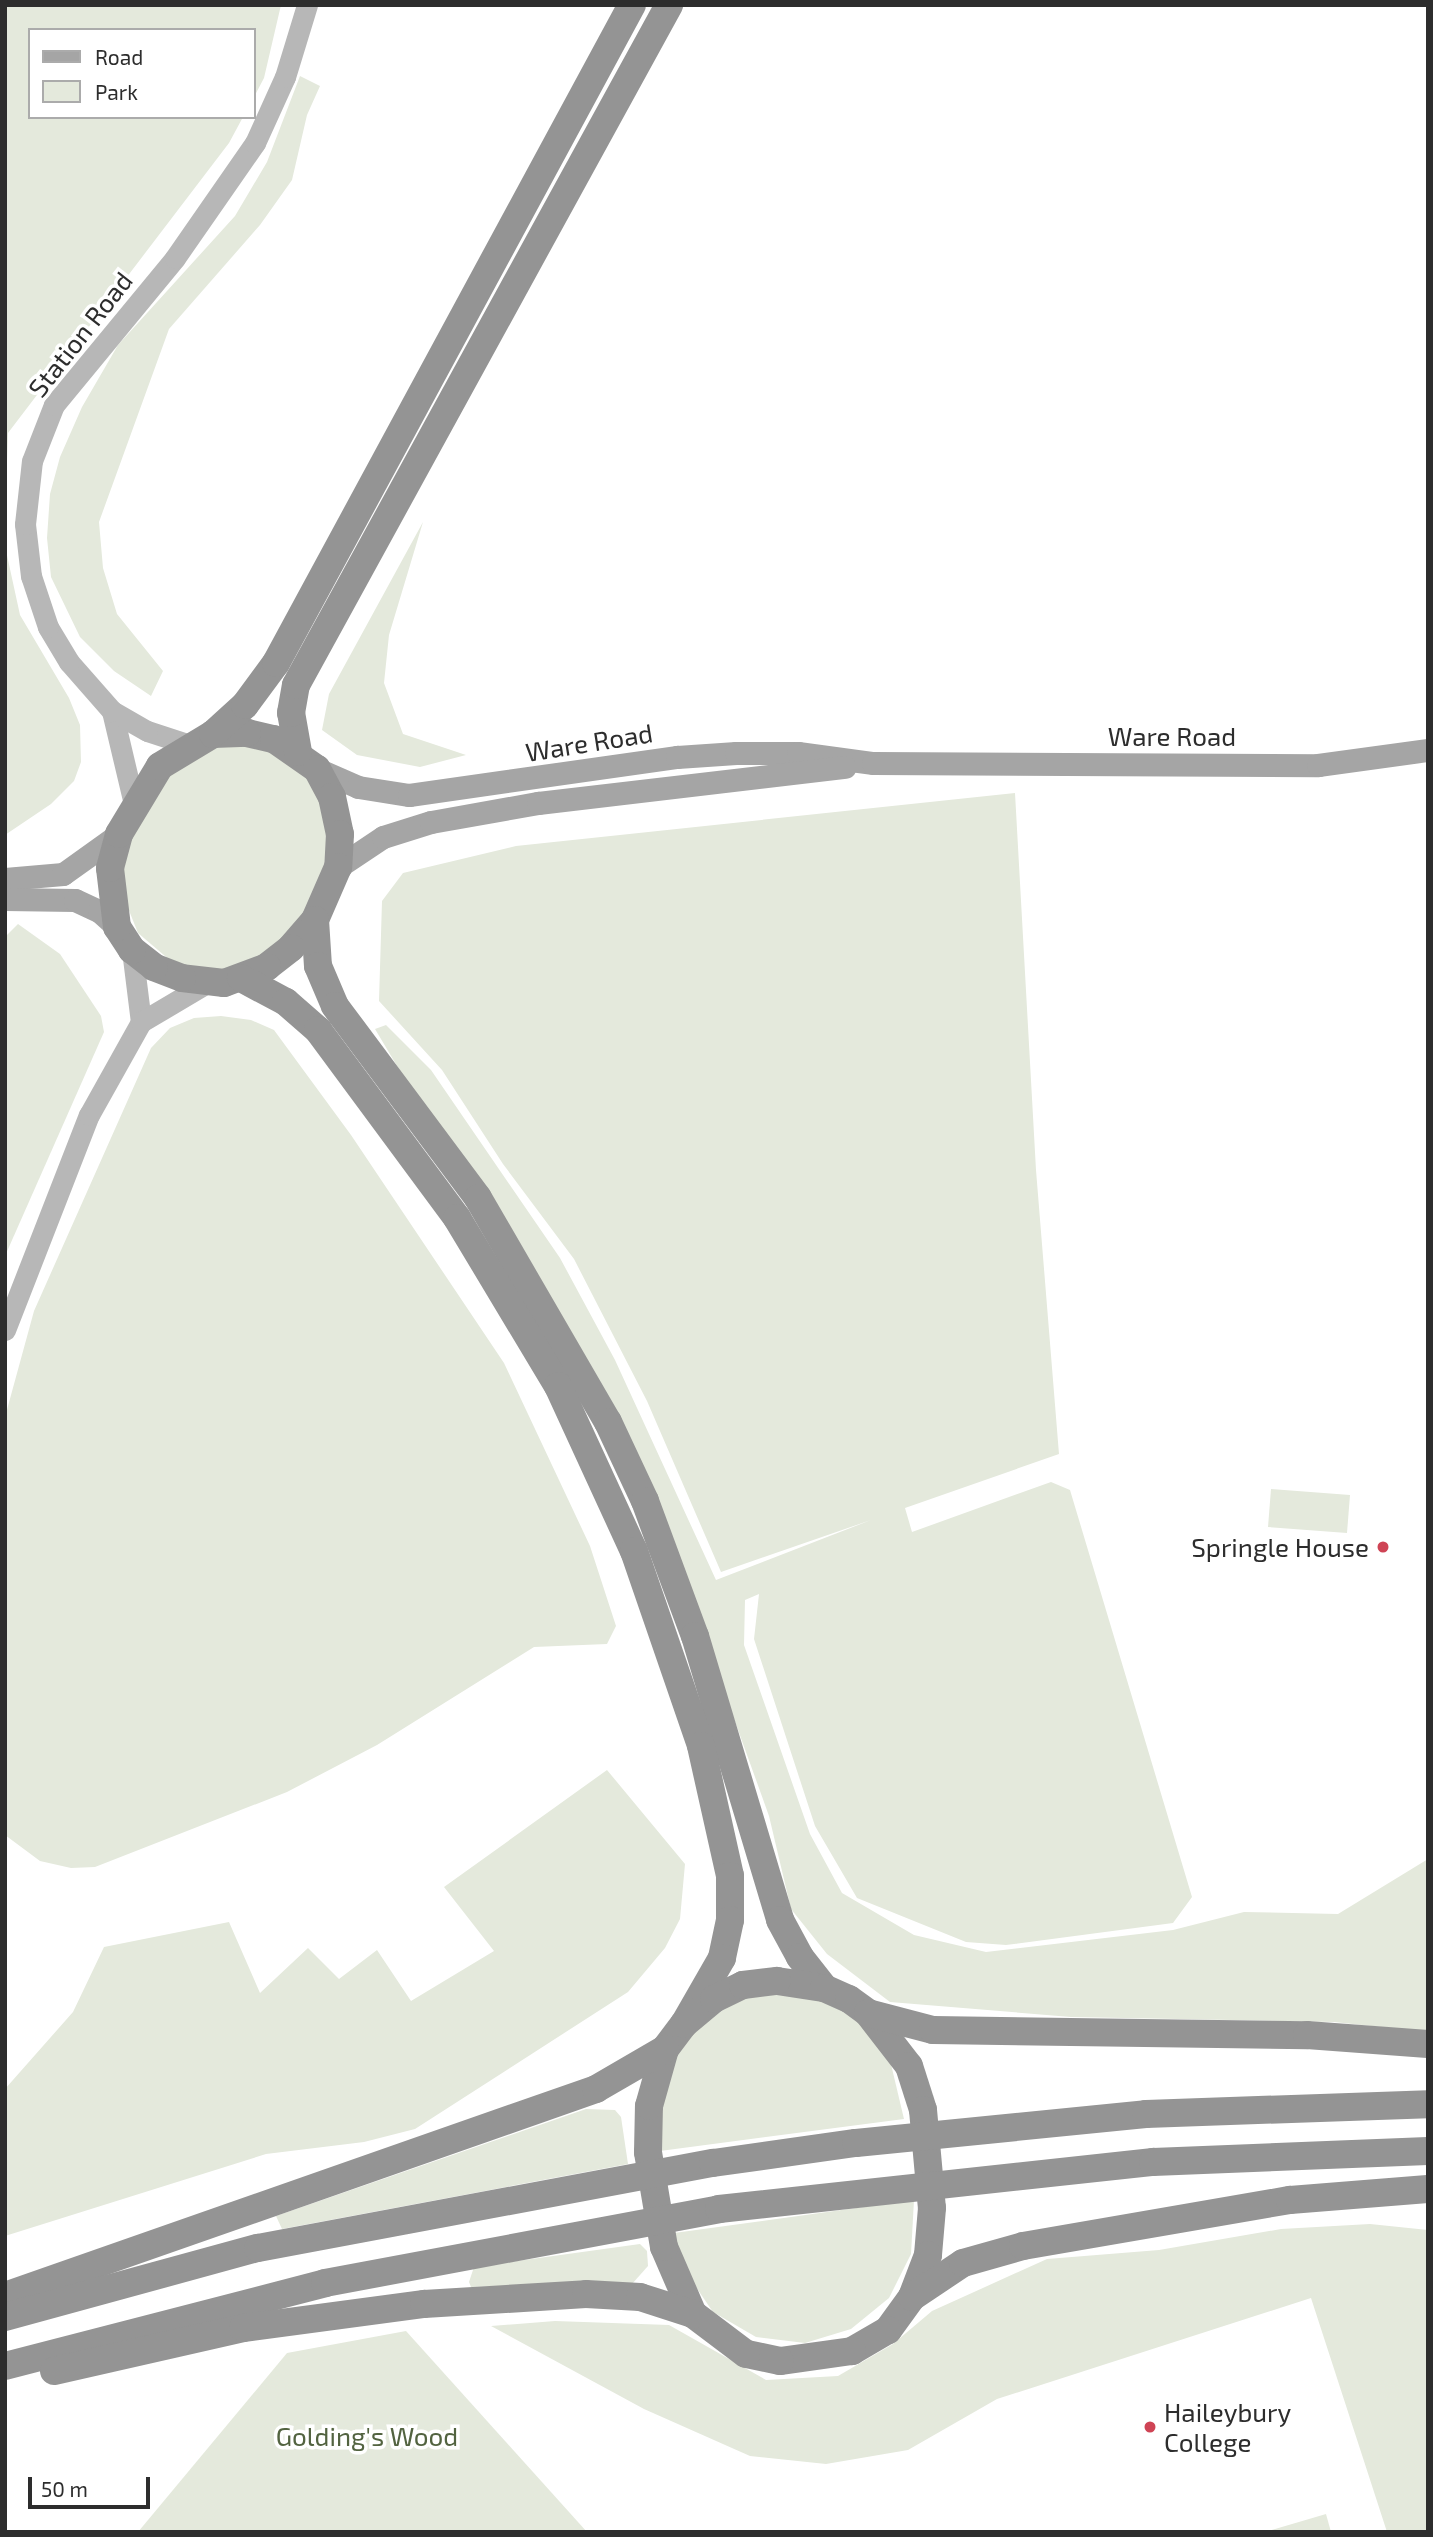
<!DOCTYPE html>
<style>
body{margin:0}
#map{position:relative;width:1433px;height:2537px;overflow:hidden;background:#fff;font-family:"Exo 2",sans-serif}
div>[style]{position:absolute}
.green>*{inset:0;background:#e4e9dc}
.secondary>*{height:21px;margin:-10.5px;padding:0 10.5px;transform-origin:10.5px;border-radius:10.5px;background:#b7b7b7}
.primary>*{height:23px;margin:-11.5px;padding:0 11.5px;transform-origin:11.5px;border-radius:11.5px;background:#a5a5a5}
.highway>*{height:28px;margin:-14px;padding:0 14px;transform-origin:14px;border-radius:14px;background:#949494}
.dots>*{width:19px;height:19px;translate:-50% -50%;box-sizing:border-box;border:4px solid #fff;border-radius:50%}
span{translate:-50% -50%;white-space:nowrap;text-align:center;line-height:1.15;-webkit-text-stroke:7px #fff;paint-order:stroke}
.street-label{font-size:26px;color:#2d2d2d}
.poi-label{font-size:26px;color:#2d2d2d}
.right{translate:-100% -50%;text-align:right}
.left{translate:0 -50%;text-align:left}
.park-label{font-size:26px;color:#526340}
.frame{position:absolute;inset:0;border:7px solid #2d2d2d;pointer-events:none}
.legend{position:absolute;left:28px;top:28px;width:228px;height:91px;box-sizing:border-box;background:#fff;border:2px solid #ababab;margin:0;padding:9px 12px;list-style:none;font-size:21px;color:#2d2d2d}
.legend li{display:flex;align-items:center;gap:14px;height:35px}
.legend b{width:35px;border:2px solid #ababab}
.scale{position:absolute;left:28px;top:2477px;width:122px;height:32px;box-sizing:border-box;border:4px solid #2d2d2d;border-top:0;padding-left:9px;font-size:21px;line-height:24px;white-space:nowrap;color:#2d2d2d;-webkit-text-stroke:5px #fff;paint-order:stroke}
</style>
<div id="map">
<div class="green">
<div style="clip-path:polygon(5px 5px,281px 5px,264px 78px,254px 97px,254px 30px,30px 30px,30px 117px,243px 117px,229px 143px,8px 433px,5px 521px)"></div>
<div style="clip-path:polygon(300px 76px,320px 86px,307px 115px,292px 180px,260px 225px,169px 329px,99px 522px,103px 568px,117px 614px,163px 671px,151px 696px,114px 671px,80px 637px,51px 577px,47px 538px,50px 494px,60px 457px,82px 407px,118px 345px,235px 216px,267px 162px)"></div>
<div style="clip-path:polygon(423px 522px,389px 635px,384px 683px,403px 734px,466px 755px,420px 767px,357px 755px,322px 730px,329px 694px)"></div>
<div style="clip-path:polygon(5px 546px,20px 615px,69px 698px,80px 725px,81px 762px,74px 781px,51px 804px,5px 835px)"></div>
<div style="clip-path:polygon(235px 744px,265px 749px,292px 762px,323px 797px,331px 859px,314px 906px,276px 951px,217px 972px,172px 962px,138px 933px,122px 893px,124px 850px,158px 784px,206px 749px)"></div>
<div style="clip-path:polygon(1015px 793px,1036px 1170px,1059px 1454px,905px 1508px,912px 1532px,1051px 1482px,1070px 1490px,1192px 1897px,1173px 1923px,1006px 1945px,966px 1942px,857px 1898px,815px 1826px,754px 1639px,759px 1594px,745px 1600px,744px 1645px,810px 1834px,842px 1893px,914px 1935px,986px 1952px,1173px 1930px,1244px 1912px,1338px 1914px,1428px 1859px,1428px 2032px,1334px 2022px,1071px 2017px,890px 2002px,827px 1954px,791px 1909px,769px 1816px,655px 1499px,375px 1029px,386px 1025px,431px 1070px,560px 1258px,615px 1360px,716px 1580px,871px 1520px,721px 1572px,647px 1401px,574px 1259px,503px 1164px,442px 1070px,379px 1001px,382px 901px,403px 873px,516px 846px)"></div>
<div style="clip-path:polygon(18px 924px,60px 954px,101px 1016px,104px 1032px,5px 1256px,5px 937px)"></div>
<div style="clip-path:polygon(221px 1016px,251px 1020px,274px 1030px,351px 1135px,504px 1363px,590px 1546px,616px 1626px,607px 1644px,534px 1647px,377px 1745px,287px 1792px,95px 1867px,71px 1868px,40px 1861px,5px 1835px,5px 1417px,34px 1311px,151px 1048px,170px 1028px,194px 1018px)"></div>
<div style="clip-path:polygon(1271px 1489px,1350px 1495px,1347px 1533px,1268px 1527px)"></div>
<div style="clip-path:polygon(607px 1770px,685px 1864px,680px 1919px,665px 1948px,628px 1992px,415px 2129px,364px 2142px,266px 2154px,5px 2236px,5px 2089px,73px 2012px,104px 1947px,229px 1922px,260px 1993px,308px 1948px,339px 1979px,377px 1950px,411px 2001px,494px 1951px,444px 1887px)"></div>
<div style="clip-path:polygon(780px 1993px,830px 2003px,859px 2021px,890px 2060px,904px 2119px,660px 2151px,657px 2126px,670px 2060px,702px 2021px,746px 1998px)"></div>
<div style="clip-path:polygon(586px 2109px,615px 2110px,621px 2117px,628px 2164px,282px 2229px,276px 2216px)"></div>
<div style="clip-path:polygon(914px 2200px,911px 2254px,889px 2298px,851px 2329px,805px 2343px,756px 2337px,713px 2312px,685px 2271px,674px 2233px)"></div>
<div style="clip-path:polygon(1370px 2224px,1428px 2230px,1428px 2532px,1387px 2532px,1311px 2298px,997px 2399px,908px 2450px,826px 2464px,750px 2456px,644px 2409px,491px 2326px,555px 2321px,669px 2325px,766px 2380px,838px 2376px,893px 2344px,932px 2311px,1047px 2259px,1159px 2250px,1281px 2229px)"></div>
<div style="clip-path:polygon(640px 2244px,647px 2251px,648px 2266px,632px 2284px,471px 2287px,469px 2282px,474px 2267px)"></div>
<div style="clip-path:polygon(406px 2331px,587px 2532px,138px 2532px,287px 2353px)"></div>
<div style="clip-path:polygon(1326px 2514px,1331px 2532px,1265px 2532px)"></div>
</div>
<div class="secondary">
<div style="left:112px;top:711px;width:96px;rotate:76.7deg"></div>
<div style="left:190px;top:745px;width:45px;rotate:-162deg"></div>
<div style="left:147px;top:731px;width:40px;rotate:-150.3deg"></div>
<div style="left:112px;top:711px;width:65px;rotate:-131.3deg"></div>
<div style="left:69px;top:662px;width:41px;rotate:-121deg"></div>
<div style="left:48px;top:627px;width:54px;rotate:-108.4deg"></div>
<div style="left:31px;top:576px;width:52px;rotate:-96.6deg"></div>
<div style="left:25px;top:524px;width:63px;rotate:-83.7deg"></div>
<div style="left:32px;top:461px;width:60px;rotate:-68.6deg"></div>
<div style="left:54px;top:405px;width:190px;rotate:-50.5deg"></div>
<div style="left:175px;top:258px;width:140px;rotate:-55.2deg"></div>
<div style="left:255px;top:143px;width:72px;rotate:-65.6deg"></div>
<div style="left:285px;top:77px;width:75px;rotate:-73deg"></div>
<div style="left:132px;top:950px;width:73px;rotate:82.9deg"></div>
<div style="left:5px;top:1330px;width:231px;rotate:-68.7deg"></div>
<div style="left:89px;top:1115px;width:107px;rotate:-60.8deg"></div>
<div style="left:141px;top:1022px;width:77px;rotate:-30.6deg"></div>
</div>
<div class="primary">
<div style="left:317px;top:769px;width:45px;rotate:23.7deg"></div>
<div style="left:358px;top:787px;width:52px;rotate:8.9deg"></div>
<div style="left:409px;top:795px;width:271px;rotate:-8.1deg"></div>
<div style="left:677px;top:757px;width:59px;rotate:-3.9deg"></div>
<div style="left:736px;top:753px;width:62px"></div>
<div style="left:798px;top:753px;width:76px;rotate:7.6deg"></div>
<div style="left:873px;top:763px;width:445px;rotate:0.3deg"></div>
<div style="left:1318px;top:765px;width:111px;rotate:-7.8deg"></div>
<div style="left:338px;top:867px;width:54px;rotate:-33.7deg"></div>
<div style="left:383px;top:837px;width:50px;rotate:-17.4deg"></div>
<div style="left:431px;top:822px;width:109px;rotate:-10.1deg"></div>
<div style="left:538px;top:803px;width:309px;rotate:-6.7deg"></div>
<div style="left:5px;top:879px;width:58px;rotate:-4.9deg"></div>
<div style="left:63px;top:874px;width:69px;rotate:-35.5deg"></div>
<div style="left:5px;top:899px;width:70px;rotate:0.8deg"></div>
<div style="left:75px;top:900px;width:26px;rotate:25deg"></div>
<div style="left:99px;top:911px;width:24px;rotate:42deg"></div>
</div>
<div class="highway">
<div style="left:247px;top:733px;width:28px;rotate:13deg"></div>
<div style="left:274px;top:739px;width:52px;rotate:34.9deg"></div>
<div style="left:317px;top:769px;width:32px;rotate:62deg"></div>
<div style="left:332px;top:797px;width:38px;rotate:78deg"></div>
<div style="left:340px;top:834px;width:33px;rotate:93deg"></div>
<div style="left:338px;top:867px;width:58px;rotate:113.5deg"></div>
<div style="left:315px;top:920px;width:37px;rotate:131deg"></div>
<div style="left:291px;top:948px;width:31px;rotate:142deg"></div>
<div style="left:267px;top:967px;width:46px;rotate:159.6deg"></div>
<div style="left:224px;top:983px;width:42px;rotate:-173.2deg"></div>
<div style="left:182px;top:978px;width:30px;rotate:-159deg"></div>
<div style="left:154px;top:967px;width:28px;rotate:-142deg"></div>
<div style="left:132px;top:950px;width:27px;rotate:-123deg"></div>
<div style="left:117px;top:927px;width:59px;rotate:-96.8deg"></div>
<div style="left:110px;top:868px;width:35px;rotate:-75deg"></div>
<div style="left:119px;top:834px;width:79px;rotate:-58.9deg"></div>
<div style="left:160px;top:766px;width:62px;rotate:-31.1deg"></div>
<div style="left:213px;top:734px;width:34px;rotate:-2deg"></div>
<div style="left:213px;top:734px;width:43px;rotate:-42.2deg"></div>
<div style="left:245px;top:705px;width:52px;rotate:-53.6deg"></div>
<div style="left:276px;top:663px;width:748px;rotate:-61.59deg"></div>
<div style="left:298px;top:752px;width:40px;rotate:-100deg"></div>
<div style="left:291px;top:713px;width:28px;rotate:-80deg"></div>
<div style="left:296px;top:685px;width:776px;rotate:-61.25deg"></div>
<div style="left:315px;top:920px;width:46px;rotate:86.3deg"></div>
<div style="left:318px;top:966px;width:43px;rotate:67deg"></div>
<div style="left:335px;top:1006px;width:239px;rotate:53.3deg"></div>
<div style="left:478px;top:1198px;width:259px;rotate:59.9deg"></div>
<div style="left:608px;top:1422px;width:87px;rotate:64.9deg"></div>
<div style="left:645px;top:1501px;width:144px;rotate:69.7deg"></div>
<div style="left:695px;top:1636px;width:296px;rotate:73.3deg"></div>
<div style="left:780px;top:1920px;width:42px;rotate:61.6deg"></div>
<div style="left:800px;top:1957px;width:39px;rotate:52deg"></div>
<div style="left:241px;top:978px;width:51px;rotate:28.1deg"></div>
<div style="left:286px;top:1002px;width:43px;rotate:41.2deg"></div>
<div style="left:318px;top:1030px;width:234px;rotate:53.5deg"></div>
<div style="left:457px;top:1218px;width:196px;rotate:59deg"></div>
<div style="left:558px;top:1386px;width:182px;rotate:65.3deg"></div>
<div style="left:634px;top:1551px;width:206px;rotate:71deg"></div>
<div style="left:701px;top:1746px;width:133px;rotate:77.4deg"></div>
<div style="left:730px;top:1876px;width:44px;rotate:90deg"></div>
<div style="left:730px;top:1920px;width:39px;rotate:102deg"></div>
<div style="left:722px;top:1958px;width:76px;rotate:119.9deg"></div>
<div style="left:777px;top:1981px;width:48px;rotate:8.5deg"></div>
<div style="left:824px;top:1988px;width:27px;rotate:24deg"></div>
<div style="left:849px;top:1999px;width:24px;rotate:36deg"></div>
<div style="left:868px;top:2013px;width:67px;rotate:52.3deg"></div>
<div style="left:909px;top:2066px;width:46px;rotate:72.3deg"></div>
<div style="left:923px;top:2110px;width:98px;rotate:84.8deg"></div>
<div style="left:932px;top:2208px;width:47px;rotate:94.9deg"></div>
<div style="left:928px;top:2255px;width:45px;rotate:110.9deg"></div>
<div style="left:912px;top:2297px;width:41px;rotate:126deg"></div>
<div style="left:888px;top:2330px;width:42px;rotate:149.7deg"></div>
<div style="left:852px;top:2351px;width:73px;rotate:172.1deg"></div>
<div style="left:780px;top:2361px;width:35px;rotate:-168deg"></div>
<div style="left:746px;top:2354px;width:66px;rotate:-143deg"></div>
<div style="left:693px;top:2314px;width:73px;rotate:-113.4deg"></div>
<div style="left:664px;top:2247px;width:96px;rotate:-99.6deg"></div>
<div style="left:648px;top:2152px;width:46px;rotate:-88.8deg"></div>
<div style="left:649px;top:2106px;width:59px;rotate:-74.3deg"></div>
<div style="left:665px;top:2049px;width:31px;rotate:-53deg"></div>
<div style="left:684px;top:2024px;width:39px;rotate:-40deg"></div>
<div style="left:714px;top:1999px;width:32px;rotate:-26deg"></div>
<div style="left:743px;top:1985px;width:34px;rotate:-7deg"></div>
<div style="left:868px;top:2013px;width:67px;rotate:14.7deg"></div>
<div style="left:933px;top:2030px;width:374px;rotate:0.8deg"></div>
<div style="left:1307px;top:2035px;width:121px;rotate:4.3deg"></div>
<div style="left:5px;top:2296px;width:626px;rotate:-19.3deg"></div>
<div style="left:596px;top:2089px;width:80px;rotate:-30.1deg"></div>
<div style="left:912px;top:2297px;width:61px;rotate:-33.7deg"></div>
<div style="left:963px;top:2263px;width:62px;rotate:-15.8deg"></div>
<div style="left:1023px;top:2246px;width:271px;rotate:-9.8deg"></div>
<div style="left:1290px;top:2200px;width:138px;rotate:-4.6deg"></div>
<div style="left:5px;top:2317px;width:262px;rotate:-15.3deg"></div>
<div style="left:258px;top:2248px;width:463px;rotate:-10.6deg"></div>
<div style="left:713px;top:2163px;width:144px;rotate:-8deg"></div>
<div style="left:856px;top:2143px;width:291px;rotate:-5.7deg"></div>
<div style="left:1146px;top:2114px;width:282px;rotate:-2deg"></div>
<div style="left:5px;top:2366px;width:331px;rotate:-14.5deg"></div>
<div style="left:325px;top:2283px;width:401px;rotate:-10.6deg"></div>
<div style="left:719px;top:2209px;width:437px;rotate:-6.2deg"></div>
<div style="left:1153px;top:2162px;width:275px;rotate:-2.3deg"></div>
<div style="left:54px;top:2371px;width:194px;rotate:-12.8deg"></div>
<div style="left:243px;top:2328px;width:183px;rotate:-7.6deg"></div>
<div style="left:424px;top:2304px;width:162px;rotate:-3.5deg"></div>
<div style="left:586px;top:2294px;width:54px;rotate:3.2deg"></div>
<div style="left:640px;top:2297px;width:56px;rotate:17.8deg"></div>
</div>
<div class="dots">
<div style="left:1383px;top:1547px;background:#cf4455"></div>
<div style="left:1150px;top:2427px;background:#cf4455"></div>
</div>
<div class="street-label">
<span style="left:80px;top:334px;rotate:-52deg">Station Road</span>
<span style="left:1172px;top:736px">Ware Road</span>
<span style="left:589px;top:742px;rotate:-9deg">Ware Road</span>
</div>
<div class="poi-label">
<span class="right" style="left:1369px;top:1547px">Springle House</span>
<span class="left" style="left:1164px;top:2427px">Haileybury<br>College</span>
</div>
<div class="park-label">
<span style="left:367px;top:2436px">Golding's Wood</span>
</div>
<div class="frame"></div>
<ul class="legend">
<li><b style="height:9px;background:#a5a5a5"></b>Road</li>
<li><b style="height:19px;background:#e4e9dc"></b>Park</li>
</ul>
<div class="scale">50 m</div>
</div>
